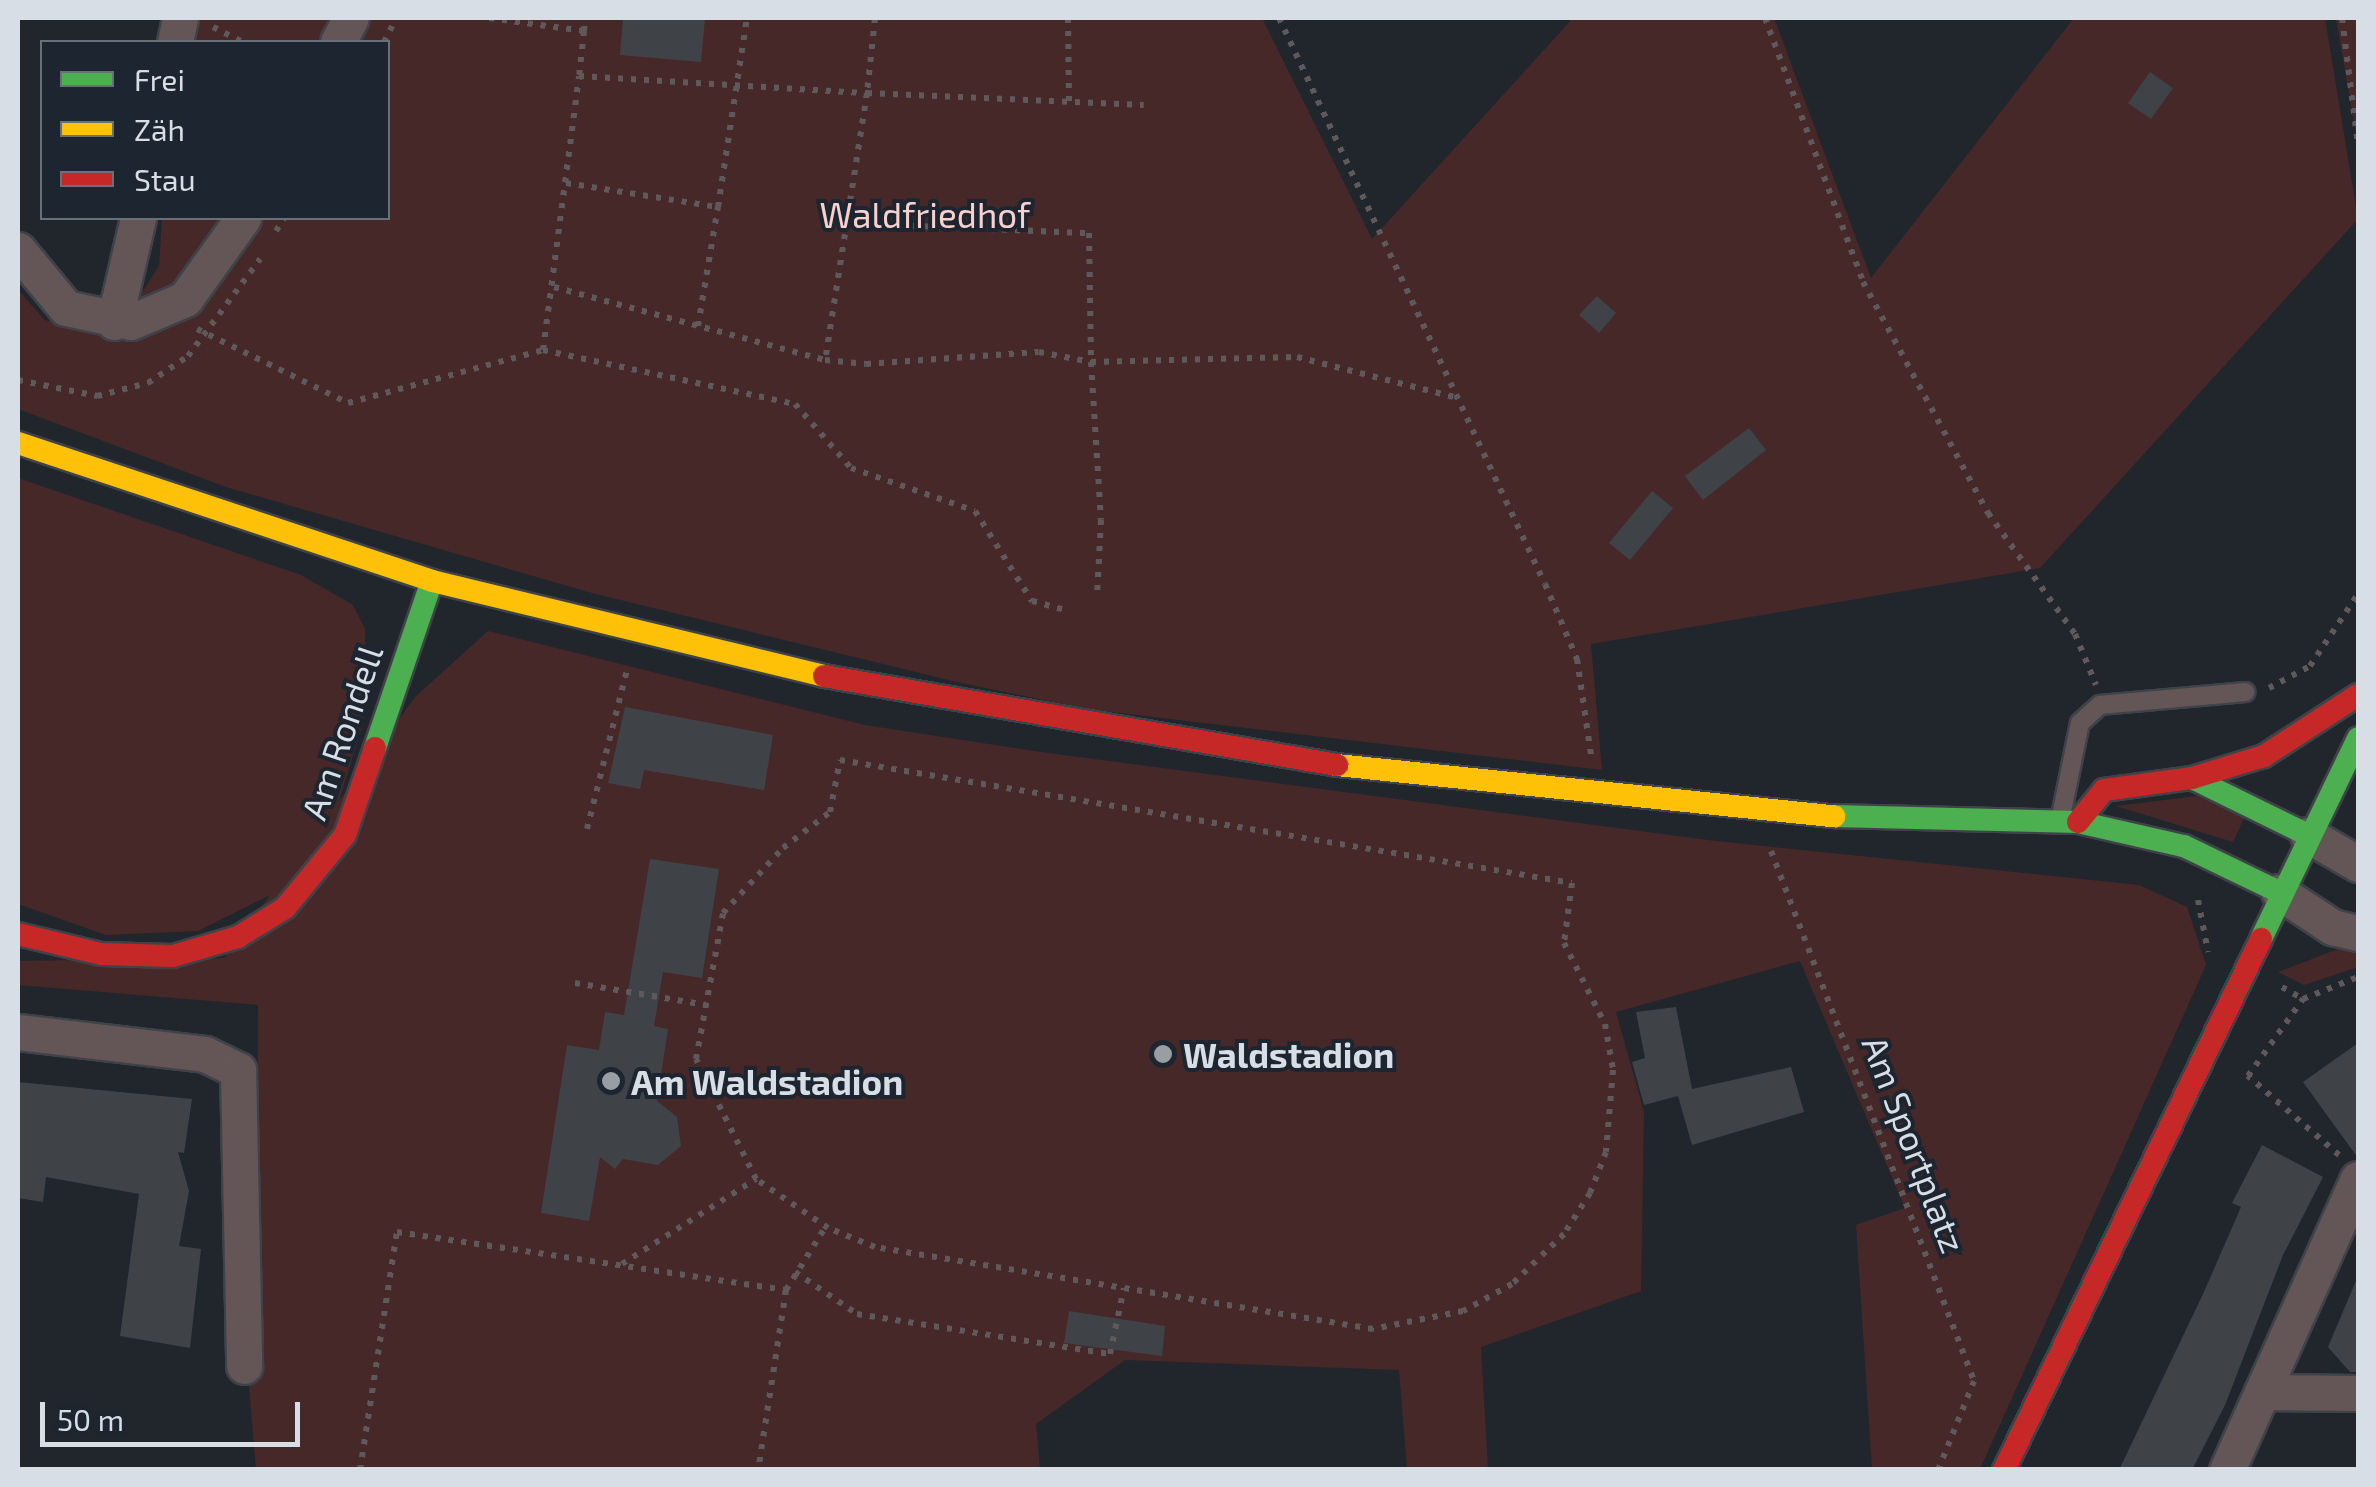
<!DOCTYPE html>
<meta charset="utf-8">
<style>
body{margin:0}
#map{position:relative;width:2376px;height:1487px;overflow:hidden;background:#21262c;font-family:"Exo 2",sans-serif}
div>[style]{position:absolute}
.green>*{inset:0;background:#462828}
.building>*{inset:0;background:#3f4348}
.path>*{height:6px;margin-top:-3px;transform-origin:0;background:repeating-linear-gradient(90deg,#60595b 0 5px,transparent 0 13px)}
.roads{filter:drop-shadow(2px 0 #3f4349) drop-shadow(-2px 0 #3f4349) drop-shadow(0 2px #3f4349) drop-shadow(0 -2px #3f4349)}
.lane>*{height:18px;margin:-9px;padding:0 9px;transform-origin:9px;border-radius:9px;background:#645656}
.street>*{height:35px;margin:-17.5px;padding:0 17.5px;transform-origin:17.5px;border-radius:17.5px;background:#645656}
.fast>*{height:22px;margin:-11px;padding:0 11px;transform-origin:11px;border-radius:11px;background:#4caf50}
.slow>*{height:22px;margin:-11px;padding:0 11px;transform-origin:11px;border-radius:11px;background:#ffc107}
.jam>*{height:22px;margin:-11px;padding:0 11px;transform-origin:11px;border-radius:11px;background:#c62828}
.dots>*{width:28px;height:28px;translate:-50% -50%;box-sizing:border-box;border:5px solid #1d2630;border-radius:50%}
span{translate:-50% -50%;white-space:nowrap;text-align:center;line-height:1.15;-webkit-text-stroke:8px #1d2630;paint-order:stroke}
.park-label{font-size:35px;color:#f8d1ce}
.street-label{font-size:35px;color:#d8dee5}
.poi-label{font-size:35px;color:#d8dee5;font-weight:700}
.left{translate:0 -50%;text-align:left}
.frame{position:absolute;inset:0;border:20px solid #d8dee5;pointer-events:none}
.legend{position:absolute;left:40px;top:40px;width:350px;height:180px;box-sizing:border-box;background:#1d2630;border:2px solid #687078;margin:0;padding:12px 18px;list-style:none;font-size:30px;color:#d8dee5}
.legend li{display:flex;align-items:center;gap:20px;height:50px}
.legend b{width:50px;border:2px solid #687078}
.scale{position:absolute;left:40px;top:1402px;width:260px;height:45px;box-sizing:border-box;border:5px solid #d8dee5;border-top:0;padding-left:12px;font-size:30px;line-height:35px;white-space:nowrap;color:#d8dee5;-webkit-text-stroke:8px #1d2630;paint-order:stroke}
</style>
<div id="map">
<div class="green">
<div style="clip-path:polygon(174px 18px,1262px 18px,1372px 239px,1573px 18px,1774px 18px,1871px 278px,2074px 18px,2325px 18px,2358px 219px,2040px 568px,1591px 644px,1602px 770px,1086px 709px,957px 682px,592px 593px,226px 487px,18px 409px,18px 290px,45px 320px,100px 334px,135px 303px,159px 266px,162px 218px,388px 218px,388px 42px,172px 42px)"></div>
<div style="clip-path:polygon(2336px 18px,2358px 18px,2358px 146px)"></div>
<div style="clip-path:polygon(18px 478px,301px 575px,353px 605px,365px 629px,365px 717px,336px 810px,272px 894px,198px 931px,106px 935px,18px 904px)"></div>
<div style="clip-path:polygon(488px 631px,865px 725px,1041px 752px,1716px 841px,2139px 885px,2187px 907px,2206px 965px,1980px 1469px,1872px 1469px,1856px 1225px,1905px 1208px,1800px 961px,1616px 1012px,1644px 1112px,1641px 1291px,1481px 1347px,1488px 1469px,1407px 1469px,1399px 1370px,1125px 1360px,1036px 1424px,1040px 1469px,256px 1470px,248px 1375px,256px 1367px,258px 1005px,18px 985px,18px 961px,224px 958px,415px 697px)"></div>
<div style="clip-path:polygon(2197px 796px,2244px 818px,2233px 842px,2116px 806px)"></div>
<div style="clip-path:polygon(2343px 947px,2358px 950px,2358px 967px,2304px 985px,2278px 972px)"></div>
</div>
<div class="building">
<div style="clip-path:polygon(623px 18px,705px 18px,701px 62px,620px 55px)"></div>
<div style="clip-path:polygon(2150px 72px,2173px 88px,2151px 119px,2128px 103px)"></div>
<div style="clip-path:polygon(1597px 296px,1616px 313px,1599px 333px,1579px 315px)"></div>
<div style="clip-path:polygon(1749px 428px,1766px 450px,1703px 500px,1685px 476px)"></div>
<div style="clip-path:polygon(1652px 491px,1673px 508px,1630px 560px,1609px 543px)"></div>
<div style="clip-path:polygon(625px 707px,773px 735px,764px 790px,644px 770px,640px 789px,608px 783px)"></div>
<div style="clip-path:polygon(650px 859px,719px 869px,702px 978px,663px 972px,654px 1026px,668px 1029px,657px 1101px,677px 1117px,681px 1146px,658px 1165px,623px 1159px,615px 1169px,600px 1157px,589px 1221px,541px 1213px,567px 1045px,599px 1050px,605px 1012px,624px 1015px)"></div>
<div style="clip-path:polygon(1676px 1007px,1692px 1089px,1791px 1067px,1804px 1112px,1692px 1145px,1678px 1096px,1644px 1105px,1632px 1062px,1645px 1058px,1636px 1012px)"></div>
<div style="clip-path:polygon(2358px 1043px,2358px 1158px,2303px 1082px)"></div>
<div style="clip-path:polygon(18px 1082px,192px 1099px,184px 1153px,178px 1152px,189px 1191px,179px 1246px,201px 1249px,190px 1348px,120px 1336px,139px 1194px,46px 1177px,43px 1202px,18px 1198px)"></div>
<div style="clip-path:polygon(2262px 1145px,2323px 1177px,2283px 1255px,2225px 1405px,2192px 1470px,2119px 1470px,2203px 1294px,2241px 1207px,2232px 1203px)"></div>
<div style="clip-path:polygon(2358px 1276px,2358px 1372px,2350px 1372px,2328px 1347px)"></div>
<div style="clip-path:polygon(1069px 1311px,1165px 1326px,1162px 1356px,1064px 1343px)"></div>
</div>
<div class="path">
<div style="left:489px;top:18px;width:96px;rotate:7.8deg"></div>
<div style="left:584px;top:31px;width:45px;rotate:96.3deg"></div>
<div style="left:579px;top:76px;width:289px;rotate:3.4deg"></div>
<div style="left:867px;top:93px;width:270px;rotate:98.9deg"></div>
<div style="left:825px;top:360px;width:41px;rotate:5.6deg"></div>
<div style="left:866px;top:364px;width:173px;rotate:-4deg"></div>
<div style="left:1039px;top:352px;width:53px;rotate:10.9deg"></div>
<div style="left:1091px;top:362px;width:158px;rotate:86.4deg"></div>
<div style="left:1101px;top:520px;width:77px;rotate:93deg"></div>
<div style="left:875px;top:18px;width:75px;rotate:96.1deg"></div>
<div style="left:867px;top:93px;width:277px;rotate:2.5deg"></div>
<div style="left:1068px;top:18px;width:85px;rotate:89.3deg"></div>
<div style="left:1279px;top:18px;width:625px;rotate:64.83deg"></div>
<div style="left:1545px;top:584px;width:82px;rotate:66.9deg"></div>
<div style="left:1577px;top:659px;width:97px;rotate:81.7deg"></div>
<div style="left:1765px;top:18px;width:282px;rotate:69.6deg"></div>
<div style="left:1863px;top:282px;width:263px;rotate:61.6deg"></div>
<div style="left:1988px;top:513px;width:149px;rotate:54.3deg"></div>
<div style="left:2075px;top:634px;width:55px;rotate:67.6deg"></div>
<div style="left:2342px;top:18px;width:127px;rotate:82.8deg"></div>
<div style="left:213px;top:27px;width:34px;rotate:27deg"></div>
<div style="left:584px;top:31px;width:13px;rotate:-86deg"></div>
<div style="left:384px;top:42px;width:27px;rotate:-63deg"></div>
<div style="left:566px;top:183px;width:154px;rotate:9deg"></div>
<div style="left:718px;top:207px;width:191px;rotate:-81.3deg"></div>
<div style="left:846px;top:223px;width:243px;rotate:2.4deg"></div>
<div style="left:1089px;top:233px;width:129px;rotate:89.1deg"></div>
<div style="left:1091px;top:362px;width:206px;rotate:-1.4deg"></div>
<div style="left:1297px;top:357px;width:166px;rotate:14.3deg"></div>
<div style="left:276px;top:231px;width:15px;rotate:-58deg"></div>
<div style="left:554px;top:287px;width:281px;rotate:15.1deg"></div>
<div style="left:698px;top:326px;width:121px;rotate:-80.5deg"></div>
<div style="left:197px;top:329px;width:168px;rotate:26.1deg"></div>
<div style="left:348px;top:403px;width:202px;rotate:-15.2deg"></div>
<div style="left:543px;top:350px;width:258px;rotate:12.1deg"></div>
<div style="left:795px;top:404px;width:85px;rotate:48.8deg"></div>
<div style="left:851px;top:468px;width:131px;rotate:19.1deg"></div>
<div style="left:975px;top:511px;width:107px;rotate:57.7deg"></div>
<div style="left:1032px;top:601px;width:38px;rotate:15deg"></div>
<div style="left:543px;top:350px;width:276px;rotate:-82.5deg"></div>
<div style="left:18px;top:380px;width:81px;rotate:11.4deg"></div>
<div style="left:97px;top:396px;width:53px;rotate:-14.3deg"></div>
<div style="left:148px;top:383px;width:48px;rotate:-34deg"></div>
<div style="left:188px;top:356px;width:121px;rotate:-53.4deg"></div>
<div style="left:2269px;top:688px;width:47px;rotate:-28.2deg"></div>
<div style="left:2310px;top:666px;width:87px;rotate:-56.3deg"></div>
<div style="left:840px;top:760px;width:742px;rotate:9.54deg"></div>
<div style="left:1572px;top:883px;width:61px;rotate:97.6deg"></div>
<div style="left:1564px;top:943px;width:91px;rotate:63.2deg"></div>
<div style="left:1605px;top:1024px;width:47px;rotate:80.1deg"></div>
<div style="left:1613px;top:1070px;width:82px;rotate:94.9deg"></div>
<div style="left:1606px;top:1152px;width:44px;rotate:111.3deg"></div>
<div style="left:1590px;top:1193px;width:49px;rotate:122.4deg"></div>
<div style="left:1564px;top:1234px;width:72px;rotate:136.1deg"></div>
<div style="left:1512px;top:1284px;width:56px;rotate:151.1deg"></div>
<div style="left:1463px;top:1311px;width:92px;rotate:168.7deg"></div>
<div style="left:1373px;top:1329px;width:505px;rotate:-170.65deg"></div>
<div style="left:875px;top:1247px;width:51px;rotate:-158deg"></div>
<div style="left:828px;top:1228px;width:87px;rotate:-145.8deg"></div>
<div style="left:756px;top:1179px;width:134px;rotate:-116.6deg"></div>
<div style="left:696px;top:1059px;width:148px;rotate:-79.5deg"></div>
<div style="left:723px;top:913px;width:88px;rotate:-47.3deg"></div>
<div style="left:783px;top:848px;width:59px;rotate:-37.5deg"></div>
<div style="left:830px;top:812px;width:53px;rotate:-79.1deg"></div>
<div style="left:587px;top:829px;width:164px;rotate:-75.9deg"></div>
<div style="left:1771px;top:851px;width:568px;rotate:69.04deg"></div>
<div style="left:1974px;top:1381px;width:96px;rotate:112deg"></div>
<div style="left:2198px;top:900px;width:53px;rotate:79.1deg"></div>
<div style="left:575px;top:983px;width:133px;rotate:9.5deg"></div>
<div style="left:2282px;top:987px;width:24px;rotate:30deg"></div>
<div style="left:2339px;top:1155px;width:121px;rotate:-139deg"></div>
<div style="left:2248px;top:1076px;width:95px;rotate:-54.5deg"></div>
<div style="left:2303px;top:999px;width:59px;rotate:-21.8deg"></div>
<div style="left:622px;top:1264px;width:159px;rotate:-32.4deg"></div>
<div style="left:795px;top:1272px;width:75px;rotate:34.1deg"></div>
<div style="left:857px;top:1314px;width:256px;rotate:9deg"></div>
<div style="left:1110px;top:1354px;width:67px;rotate:-78deg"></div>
<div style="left:786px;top:1290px;width:75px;rotate:-58deg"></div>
<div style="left:360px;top:1470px;width:241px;rotate:-81.2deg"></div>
<div style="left:397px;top:1232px;width:393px;rotate:8.5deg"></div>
<div style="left:786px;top:1290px;width:182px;rotate:98.8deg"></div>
</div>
<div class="roads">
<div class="lane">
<div style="left:2061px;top:816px;width:95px;rotate:-78.5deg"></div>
<div style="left:2080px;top:723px;width:27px;rotate:-42deg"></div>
<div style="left:2100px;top:705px;width:146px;rotate:-5.1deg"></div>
</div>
<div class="street">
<div style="left:175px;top:42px;width:25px;rotate:-78deg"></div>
<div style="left:338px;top:42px;width:27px;rotate:-62deg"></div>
<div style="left:18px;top:250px;width:75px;rotate:50.4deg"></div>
<div style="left:66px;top:308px;width:66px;rotate:12.2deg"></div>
<div style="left:131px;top:322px;width:59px;rotate:-23.1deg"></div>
<div style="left:185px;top:299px;width:100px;rotate:-54.4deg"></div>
<div style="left:114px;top:322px;width:107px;rotate:-77deg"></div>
<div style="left:2308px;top:835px;width:58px;rotate:30.1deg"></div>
<div style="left:2279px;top:892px;width:64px;rotate:33.4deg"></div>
<div style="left:2332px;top:927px;width:27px;rotate:13deg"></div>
<div style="left:18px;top:1032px;width:188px;rotate:6.7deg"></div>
<div style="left:205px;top:1054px;width:37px;rotate:26deg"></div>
<div style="left:238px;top:1070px;width:296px;rotate:88.8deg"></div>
<div style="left:2262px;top:1392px;width:96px;rotate:0.6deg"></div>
<div style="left:2227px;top:1470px;width:319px;rotate:-65.8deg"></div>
</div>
<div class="fast">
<div style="left:375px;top:748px;width:176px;rotate:-71.2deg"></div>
<div style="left:2192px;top:778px;width:129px;rotate:26.2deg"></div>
<div style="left:1834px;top:816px;width:244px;rotate:1.4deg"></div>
<div style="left:2078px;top:822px;width:109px;rotate:12.8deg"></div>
<div style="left:2184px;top:846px;width:106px;rotate:25.8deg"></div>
<div style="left:2261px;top:939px;width:223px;rotate:-64.2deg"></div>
</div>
<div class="slow">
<div style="left:18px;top:443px;width:436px;rotate:18.4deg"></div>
<div style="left:432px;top:581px;width:403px;rotate:13.6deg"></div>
<div style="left:1337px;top:765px;width:500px;rotate:5.9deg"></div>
</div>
<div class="jam">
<div style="left:824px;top:676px;width:521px;rotate:9.84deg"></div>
<div style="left:2078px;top:822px;width:41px;rotate:-50.9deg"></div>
<div style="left:2104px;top:790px;width:89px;rotate:-7.8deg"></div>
<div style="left:2192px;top:778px;width:75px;rotate:-17deg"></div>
<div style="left:2264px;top:756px;width:112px;rotate:-33deg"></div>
<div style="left:18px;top:934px;width:85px;rotate:13.5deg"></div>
<div style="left:101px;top:954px;width:72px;rotate:1.6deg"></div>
<div style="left:173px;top:956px;width:68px;rotate:-16.3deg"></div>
<div style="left:238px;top:937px;width:55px;rotate:-31.7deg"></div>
<div style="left:285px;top:908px;width:94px;rotate:-50.6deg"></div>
<div style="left:345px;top:835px;width:92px;rotate:-71deg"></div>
<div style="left:2004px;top:1470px;width:590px;rotate:-64.17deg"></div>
</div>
</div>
<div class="dots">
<div style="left:1163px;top:1054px;background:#989ea4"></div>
<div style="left:611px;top:1081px;background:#989ea4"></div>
</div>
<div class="park-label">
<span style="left:925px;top:214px">Waldfriedhof</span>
</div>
<div class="street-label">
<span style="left:341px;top:732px;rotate:-71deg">Am Rondell</span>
<span style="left:1915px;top:1144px;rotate:69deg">Am Sportplatz</span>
</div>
<div class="poi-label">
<span class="left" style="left:1183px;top:1054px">Waldstadion</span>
<span class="left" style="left:631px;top:1081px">Am Waldstadion</span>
</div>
<div class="frame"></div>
<ul class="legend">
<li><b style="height:12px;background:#4caf50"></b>Frei</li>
<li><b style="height:12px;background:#ffc107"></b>Zäh</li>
<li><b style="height:12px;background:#c62828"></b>Stau</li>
</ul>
<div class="scale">50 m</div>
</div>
